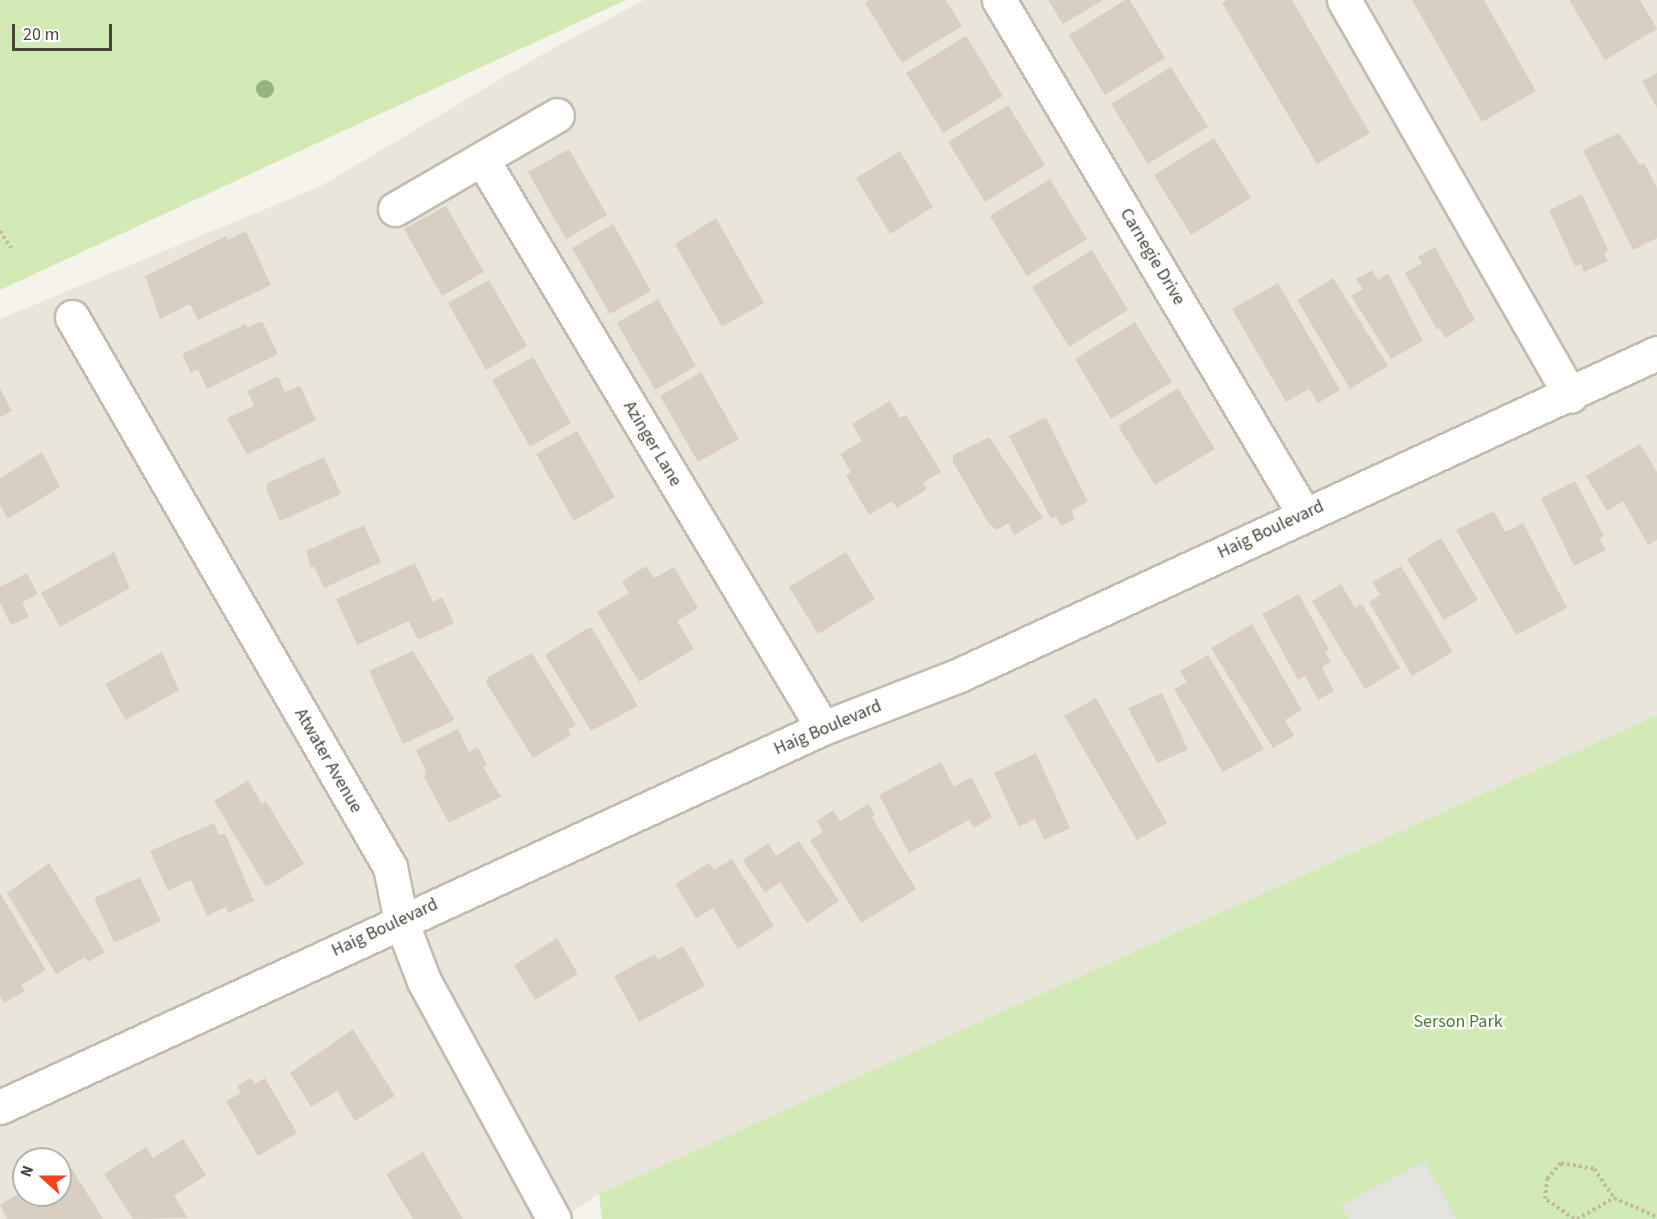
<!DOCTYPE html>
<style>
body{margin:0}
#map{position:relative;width:1657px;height:1219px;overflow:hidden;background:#f6f3ec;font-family:"Source Sans 3",sans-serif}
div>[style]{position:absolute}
.residential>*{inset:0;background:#eae5da}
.green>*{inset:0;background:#d2eab5}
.parking>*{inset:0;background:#e5e3e0}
.building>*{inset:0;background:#d8cfc1}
.path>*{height:4px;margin-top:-2px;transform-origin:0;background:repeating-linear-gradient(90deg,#c4b79f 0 3px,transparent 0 6px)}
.roads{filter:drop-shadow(2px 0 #c2bbae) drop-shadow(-2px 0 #c2bbae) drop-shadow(0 2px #c2bbae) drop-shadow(0 -2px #c2bbae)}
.minor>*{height:33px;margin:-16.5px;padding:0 16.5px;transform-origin:16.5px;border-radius:16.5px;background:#fff}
.trees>*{width:18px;height:18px;margin:-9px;border-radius:50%;background:#97b381}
span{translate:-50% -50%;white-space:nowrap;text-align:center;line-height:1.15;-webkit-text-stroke:4.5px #fff;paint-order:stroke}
.street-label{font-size:18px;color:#4b4439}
.park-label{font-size:18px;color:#4a7f2a}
.north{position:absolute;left:12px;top:1147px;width:60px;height:60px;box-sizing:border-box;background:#fff;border:2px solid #b7b4b0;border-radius:50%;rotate:291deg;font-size:16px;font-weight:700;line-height:24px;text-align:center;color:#4b4439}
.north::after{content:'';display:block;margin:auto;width:21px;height:27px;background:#fc3f1d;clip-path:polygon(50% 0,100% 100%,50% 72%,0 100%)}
.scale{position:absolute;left:12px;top:24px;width:100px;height:27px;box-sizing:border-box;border:3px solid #4b4439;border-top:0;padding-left:8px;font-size:18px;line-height:21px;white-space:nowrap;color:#4b4439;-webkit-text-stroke:4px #fff;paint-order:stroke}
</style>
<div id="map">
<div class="residential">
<div style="clip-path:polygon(evenodd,644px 0,1657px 0,1657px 715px,599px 1194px,562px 1219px,0 1219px,0 319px,321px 186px,543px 54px,644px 0,24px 1159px,60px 1159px,60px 1195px,24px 1195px,24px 1159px)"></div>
</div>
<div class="green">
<div style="clip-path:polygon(0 0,626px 0,0 290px)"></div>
<div style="clip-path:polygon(1657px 715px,1657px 1219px,602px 1219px,599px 1194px)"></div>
</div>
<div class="parking">
<div style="clip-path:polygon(1425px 1161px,1456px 1219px,1348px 1219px,1341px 1205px)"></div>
</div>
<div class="building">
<div style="clip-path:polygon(870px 0,946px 0,962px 26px,902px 63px,865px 3px)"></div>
<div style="clip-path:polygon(1048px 0,1103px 0,1063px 24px)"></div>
<div style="clip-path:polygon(1125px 0,1130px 0,1165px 58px,1105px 95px,1069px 35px)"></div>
<div style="clip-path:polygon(1227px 0,1292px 0,1370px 133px,1317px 164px,1222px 3px)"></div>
<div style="clip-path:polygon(1412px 0,1484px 0,1536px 91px,1482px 122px)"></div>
<div style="clip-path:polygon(1569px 0,1640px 0,1657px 29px,1605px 60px)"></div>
<div style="clip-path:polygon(966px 36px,1003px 96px,943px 133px,906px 73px)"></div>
<div style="clip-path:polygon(1171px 67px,1208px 127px,1148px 164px,1111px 104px)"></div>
<div style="clip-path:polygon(1657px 73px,1657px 108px,1642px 81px)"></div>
<div style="clip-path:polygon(1008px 105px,1045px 165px,985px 202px,948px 142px)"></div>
<div style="clip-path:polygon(1619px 133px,1640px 165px,1644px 163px,1657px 188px,1657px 238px,1633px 250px,1583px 150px)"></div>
<div style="clip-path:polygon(1214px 138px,1251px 198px,1191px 235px,1154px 175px)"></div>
<div style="clip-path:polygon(569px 149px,607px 215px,566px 239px,528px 172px)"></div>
<div style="clip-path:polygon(900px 151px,933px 207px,890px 234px,856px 178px)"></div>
<div style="clip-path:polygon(1050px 179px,1087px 239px,1027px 276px,990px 216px)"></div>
<div style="clip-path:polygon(1582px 194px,1608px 250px,1604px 253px,1608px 261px,1584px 272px,1581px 264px,1575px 266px,1549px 210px)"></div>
<div style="clip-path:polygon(446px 206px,484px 272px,442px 296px,404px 229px)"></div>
<div style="clip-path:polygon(716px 218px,764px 303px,722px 327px,675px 244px)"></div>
<div style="clip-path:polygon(613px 224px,651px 291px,610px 314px,572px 248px)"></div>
<div style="clip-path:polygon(246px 231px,271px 285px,198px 320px,190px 304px,160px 319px,145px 276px,226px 236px,228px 240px)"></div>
<div style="clip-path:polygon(1435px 247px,1475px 320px,1445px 338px,1440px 328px,1437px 330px,1405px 273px,1422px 263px,1418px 257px)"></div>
<div style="clip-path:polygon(1092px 250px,1128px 310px,1069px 347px,1032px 287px)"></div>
<div style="clip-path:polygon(1372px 270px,1378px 280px,1388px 273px,1423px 341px,1391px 359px,1351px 296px,1363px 289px,1356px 279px)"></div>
<div style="clip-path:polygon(1333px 278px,1388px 366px,1350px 389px,1297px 300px)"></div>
<div style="clip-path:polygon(489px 280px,527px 346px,486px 370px,448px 303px)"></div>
<div style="clip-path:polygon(1278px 283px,1340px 390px,1318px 403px,1309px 389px,1286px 402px,1232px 309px)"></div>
<div style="clip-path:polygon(658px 299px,696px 366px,655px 390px,617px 323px)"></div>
<div style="clip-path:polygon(262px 321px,278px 354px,207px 389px,198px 369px,191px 373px,182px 354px,246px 324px,247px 328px)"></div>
<div style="clip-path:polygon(1135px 322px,1172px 382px,1111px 419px,1075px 359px)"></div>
<div style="clip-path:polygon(533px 357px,571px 423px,530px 447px,492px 380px)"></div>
<div style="clip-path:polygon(701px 372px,739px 439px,698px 462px,660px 396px)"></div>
<div style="clip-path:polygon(278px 376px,285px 392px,300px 386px,316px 420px,247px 455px,227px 418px,254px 406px,247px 391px)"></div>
<div style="clip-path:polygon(0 388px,12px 411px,0 417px)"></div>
<div style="clip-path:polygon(1178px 388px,1215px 449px,1155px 485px,1118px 426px)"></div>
<div style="clip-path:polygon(890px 401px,900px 418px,906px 415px,941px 472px,923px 483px,927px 489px,897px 508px,892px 501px,869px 515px,846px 476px,851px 472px,840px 454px,862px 441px,852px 424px)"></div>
<div style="clip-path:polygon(1046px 417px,1088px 502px,1071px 510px,1075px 519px,1061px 526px,1056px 516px,1051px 519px,1009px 436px)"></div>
<div style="clip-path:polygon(577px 431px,615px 497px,574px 521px,536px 454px)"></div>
<div style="clip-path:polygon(989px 437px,1043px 518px,1014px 535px,1008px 523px,997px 530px,989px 524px,953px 462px,953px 455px)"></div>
<div style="clip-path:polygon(1640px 444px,1657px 472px,1657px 540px,1648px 545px,1623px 501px,1607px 511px,1586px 476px)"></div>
<div style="clip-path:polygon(42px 452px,60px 487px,8px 519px,0 505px,0 478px)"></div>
<div style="clip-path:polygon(324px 457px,341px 494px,280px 521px,266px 489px,268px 483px)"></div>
<div style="clip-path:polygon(1575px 481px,1604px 536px,1599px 538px,1606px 550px,1574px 566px,1541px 498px)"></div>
<div style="clip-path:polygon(1494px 511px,1505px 532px,1523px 523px,1567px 608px,1516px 635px,1456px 530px)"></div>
<div style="clip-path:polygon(364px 525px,381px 562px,324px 588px,314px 566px,311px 568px,306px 551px)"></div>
<div style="clip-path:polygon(1441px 538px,1478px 600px,1444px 620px,1407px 559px)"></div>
<div style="clip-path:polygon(114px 552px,130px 588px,60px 627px,41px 593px)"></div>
<div style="clip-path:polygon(846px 552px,875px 599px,818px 634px,789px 587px)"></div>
<div style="clip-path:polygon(415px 563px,433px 602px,442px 597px,454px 623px,418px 640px,409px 621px,357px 645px,336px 599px)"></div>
<div style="clip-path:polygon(646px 566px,654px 578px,674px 567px,698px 608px,677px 621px,694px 649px,639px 682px,597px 612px,629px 593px,622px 581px)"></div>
<div style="clip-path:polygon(1401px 566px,1453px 652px,1412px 676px,1369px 602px,1380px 595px,1372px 582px)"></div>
<div style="clip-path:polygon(27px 573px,38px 594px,22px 602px,29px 617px,11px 625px,0 603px,0 587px)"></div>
<div style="clip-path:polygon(1341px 584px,1355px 608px,1362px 604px,1400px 668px,1365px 689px,1312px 601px)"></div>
<div style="clip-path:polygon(1299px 594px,1329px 650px,1325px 652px,1331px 662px,1322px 667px,1334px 691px,1318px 700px,1305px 676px,1298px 680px,1262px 614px)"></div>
<div style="clip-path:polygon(1252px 624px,1302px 710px,1285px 720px,1294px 736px,1273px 748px,1211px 648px)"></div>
<div style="clip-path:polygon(588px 628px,592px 628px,638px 706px,591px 731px,545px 655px)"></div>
<div style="clip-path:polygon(413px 651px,455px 720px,403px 744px,369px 671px)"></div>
<div style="clip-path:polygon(162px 652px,179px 690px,126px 720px,105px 684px)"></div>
<div style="clip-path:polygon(532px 653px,576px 725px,568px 730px,571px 735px,533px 758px,486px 682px,488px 677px)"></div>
<div style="clip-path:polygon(1208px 655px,1264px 749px,1223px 772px,1174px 689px,1187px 682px,1180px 671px)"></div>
<div style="clip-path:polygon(1162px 693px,1188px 750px,1157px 763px,1128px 708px)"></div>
<div style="clip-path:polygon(1096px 698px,1167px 823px,1137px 840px,1064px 716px)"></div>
<div style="clip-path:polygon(458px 729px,469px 752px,478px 747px,487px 765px,483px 767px,501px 797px,449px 823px,424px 777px,426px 771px,416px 750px)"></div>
<div style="clip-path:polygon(1036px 753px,1070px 828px,1044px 840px,1035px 819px,1019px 827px,994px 773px)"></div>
<div style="clip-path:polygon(941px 762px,954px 787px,971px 777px,992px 817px,974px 828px,969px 820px,909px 853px,879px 795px)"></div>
<div style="clip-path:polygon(248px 780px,262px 804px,266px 801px,304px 864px,266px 887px,214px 801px)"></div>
<div style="clip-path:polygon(868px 804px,875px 815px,872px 817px,916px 889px,861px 923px,810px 840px,823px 832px,817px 821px,833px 810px,840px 821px)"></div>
<div style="clip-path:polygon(214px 823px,219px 835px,225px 833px,254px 901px,228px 913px,226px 907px,207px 916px,191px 880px,168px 891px,150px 851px)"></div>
<div style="clip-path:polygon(799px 841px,839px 901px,807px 923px,780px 882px,765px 893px,743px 860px,768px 843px,776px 856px)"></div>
<div style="clip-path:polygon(732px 859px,774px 926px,738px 949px,713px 908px,696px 918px,675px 884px,709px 863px,714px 870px)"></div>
<div style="clip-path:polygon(49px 863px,105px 952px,88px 962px,85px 957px,56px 974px,7px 893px)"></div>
<div style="clip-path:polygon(140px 877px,161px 921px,114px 943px,94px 898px)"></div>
<div style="clip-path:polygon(0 893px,46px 970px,21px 985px,25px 991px,4px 1003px,0 996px)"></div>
<div style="clip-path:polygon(557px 938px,578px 974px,535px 1000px,514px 965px)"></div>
<div style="clip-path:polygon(683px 946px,705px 986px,639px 1022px,614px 976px,655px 954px,658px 960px)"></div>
<div style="clip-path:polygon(353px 1029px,395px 1096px,355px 1121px,337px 1091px,311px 1107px,290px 1073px)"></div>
<div style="clip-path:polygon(251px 1078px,255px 1084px,265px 1078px,297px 1133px,258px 1156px,226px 1101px,241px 1093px,237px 1086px)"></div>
<div style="clip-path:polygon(183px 1139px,206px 1175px,174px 1196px,188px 1218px,133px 1219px,104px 1174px,146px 1147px,153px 1158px)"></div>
<div style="clip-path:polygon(423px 1152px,463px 1219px,413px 1219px,386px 1174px)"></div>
<div style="clip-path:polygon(70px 1166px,103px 1219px,7px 1219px,0 1205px,24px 1190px,24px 1195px,60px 1195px,60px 1173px)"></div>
</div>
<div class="path">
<div style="left:0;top:231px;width:20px;rotate:57deg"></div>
<div style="left:1574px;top:1219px;width:35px;rotate:-145deg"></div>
<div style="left:1545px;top:1199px;width:20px;rotate:-84deg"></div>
<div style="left:1547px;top:1179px;width:21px;rotate:-49deg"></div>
<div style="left:1561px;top:1163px;width:34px;rotate:10deg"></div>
<div style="left:1594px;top:1169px;width:35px;rotate:55deg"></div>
<div style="left:1577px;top:1219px;width:43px;rotate:-29.6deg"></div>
<div style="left:1614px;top:1198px;width:47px;rotate:23.8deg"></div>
</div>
<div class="roads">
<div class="minor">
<div style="left:999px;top:0;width:598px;rotate:59.32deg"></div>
<div style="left:1344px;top:0;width:456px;rotate:60.2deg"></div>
<div style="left:482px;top:159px;width:663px;rotate:59.07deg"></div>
<div style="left:395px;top:209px;width:187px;rotate:-30.1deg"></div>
<div style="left:72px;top:317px;width:635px;rotate:59.96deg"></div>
<div style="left:390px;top:867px;width:55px;rotate:78.5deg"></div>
<div style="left:401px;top:921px;width:64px;rotate:69deg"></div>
<div style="left:424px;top:981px;width:271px;rotate:61.4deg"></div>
<div style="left:0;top:1107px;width:906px;rotate:-24.73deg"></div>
<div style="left:823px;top:728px;width:144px;rotate:-21.2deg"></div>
<div style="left:957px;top:676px;width:771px;rotate:-24.77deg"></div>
</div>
</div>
<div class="trees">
<div style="left:265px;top:89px"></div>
</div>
<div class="street-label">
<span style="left:1152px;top:257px;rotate:59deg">Carnegie Drive</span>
<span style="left:652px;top:444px;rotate:59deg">Azinger Lane</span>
<span style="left:1271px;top:530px;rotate:-25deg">Haig Boulevard</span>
<span style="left:828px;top:728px;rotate:-23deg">Haig Boulevard</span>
<span style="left:328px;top:761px;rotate:60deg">Atwater Avenue</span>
<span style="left:385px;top:928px;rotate:-25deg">Haig Boulevard</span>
</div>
<div class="park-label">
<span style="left:1458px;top:1022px">Serson Park</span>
</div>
<div class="north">N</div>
<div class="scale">20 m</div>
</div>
